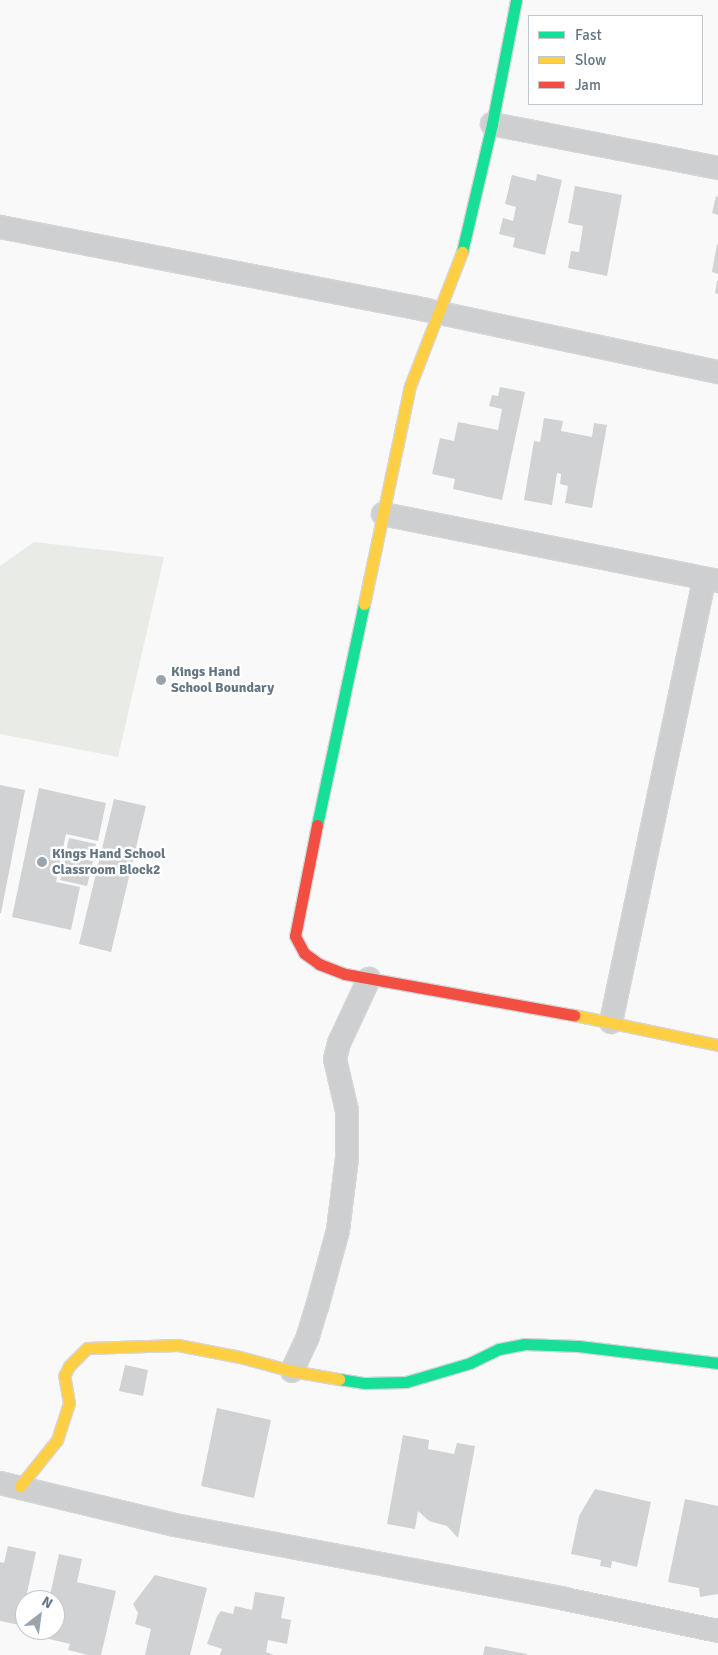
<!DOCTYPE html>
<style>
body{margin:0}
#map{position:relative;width:718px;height:1655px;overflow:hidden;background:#f9f9f9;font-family:Signika,sans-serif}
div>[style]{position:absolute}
.green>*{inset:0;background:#e8ebe6}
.building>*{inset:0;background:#d0d2d3}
.roads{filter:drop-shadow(1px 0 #d5d6d7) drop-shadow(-1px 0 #d5d6d7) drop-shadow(0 1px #d5d6d7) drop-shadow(0 -1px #d5d6d7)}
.street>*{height:22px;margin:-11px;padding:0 11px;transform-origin:11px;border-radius:11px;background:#cecfd0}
.fast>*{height:11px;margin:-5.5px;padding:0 5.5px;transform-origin:5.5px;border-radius:5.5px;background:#16e098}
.slow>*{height:11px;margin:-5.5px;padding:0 5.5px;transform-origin:5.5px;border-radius:5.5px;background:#ffcf43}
.jam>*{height:11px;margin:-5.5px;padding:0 5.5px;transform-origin:5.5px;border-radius:5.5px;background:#f24e42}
.dots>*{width:14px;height:14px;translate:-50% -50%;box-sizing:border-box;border:2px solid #fff;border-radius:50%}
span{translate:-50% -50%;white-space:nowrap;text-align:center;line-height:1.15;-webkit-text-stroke:5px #fff;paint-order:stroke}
.poi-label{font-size:14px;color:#657683;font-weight:700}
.left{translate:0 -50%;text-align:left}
.legend{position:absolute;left:528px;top:15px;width:175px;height:90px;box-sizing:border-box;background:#fff;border:1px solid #c1c8cd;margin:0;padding:6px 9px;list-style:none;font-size:15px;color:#657683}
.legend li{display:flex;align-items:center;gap:10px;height:25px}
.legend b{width:25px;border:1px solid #c1c8cd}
.north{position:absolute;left:15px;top:1590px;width:50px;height:50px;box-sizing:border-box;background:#fff;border:1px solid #c1c8cd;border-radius:50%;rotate:30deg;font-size:14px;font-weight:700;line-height:20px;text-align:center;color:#657683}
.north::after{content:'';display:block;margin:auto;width:18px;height:22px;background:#99a4ac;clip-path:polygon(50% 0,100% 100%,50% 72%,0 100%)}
</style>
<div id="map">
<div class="green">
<div style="clip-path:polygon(34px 542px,164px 557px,118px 757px,0 734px,0 566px)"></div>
</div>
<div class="building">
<div style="clip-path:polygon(537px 174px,562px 180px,545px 255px,513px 247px,515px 238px,499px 234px,503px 218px,513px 221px,516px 207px,505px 204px,512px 175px,536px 181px)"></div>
<div style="clip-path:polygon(575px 186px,622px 195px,607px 276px,568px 268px,571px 251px,579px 252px,583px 226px,568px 223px)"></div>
<div style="clip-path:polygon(716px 196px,718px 197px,718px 215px,712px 213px)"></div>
<div style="clip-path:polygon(717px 244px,718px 245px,718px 274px,712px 272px)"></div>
<div style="clip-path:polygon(717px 281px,718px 281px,718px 294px,715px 293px)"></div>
<div style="clip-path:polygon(500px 387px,525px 392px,502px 500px,453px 489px,455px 479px,432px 474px,440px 438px,454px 441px,458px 422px,498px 430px,502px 409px,489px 406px,492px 395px,498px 396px)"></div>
<div style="clip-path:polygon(544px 418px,563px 421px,561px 431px,592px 437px,594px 423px,607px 425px,592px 508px,565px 503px,568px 486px,560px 484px,561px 474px,557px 473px,552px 505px,524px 500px,534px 441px,540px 442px)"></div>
<div style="clip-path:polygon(0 785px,25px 790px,1px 913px,0 913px)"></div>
<div style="clip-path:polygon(39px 788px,106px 803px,98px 841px,66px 834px,56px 882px,80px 887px,71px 930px,12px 917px)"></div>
<div style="clip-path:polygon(114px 799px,146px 806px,111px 952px,79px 944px)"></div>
<div style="clip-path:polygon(69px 838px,96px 844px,93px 858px,66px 852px)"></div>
<div style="clip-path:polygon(66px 856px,93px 861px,87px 886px,60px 880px)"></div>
<div style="clip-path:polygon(125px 1365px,148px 1370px,143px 1396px,119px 1391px)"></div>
<div style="clip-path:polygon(217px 1408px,271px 1420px,254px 1498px,201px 1486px)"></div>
<div style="clip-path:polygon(403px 1435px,429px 1440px,428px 1449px,454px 1454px,457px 1443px,475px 1446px,458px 1538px,447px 1526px,429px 1521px,418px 1511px,415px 1529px,387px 1524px)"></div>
<div style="clip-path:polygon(595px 1489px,651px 1502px,637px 1567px,612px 1561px,611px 1568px,600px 1566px,601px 1560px,571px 1554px,579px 1516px)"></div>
<div style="clip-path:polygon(685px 1499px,718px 1506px,718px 1594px,700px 1597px,699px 1588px,668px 1582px)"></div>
<div style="clip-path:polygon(8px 1546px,36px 1552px,20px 1625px,0 1621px,0 1562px,4px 1563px)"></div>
<div style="clip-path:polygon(59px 1554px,82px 1559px,77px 1582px,116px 1591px,101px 1655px,88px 1655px,68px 1650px,70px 1644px,41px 1637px,42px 1630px,55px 1630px,55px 1600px,49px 1600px)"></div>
<div style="clip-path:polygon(155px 1575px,207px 1588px,190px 1655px,145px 1655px,151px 1629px,135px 1624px,138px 1613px,133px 1604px)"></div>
<div style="clip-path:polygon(255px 1592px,285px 1597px,281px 1618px,291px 1620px,287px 1644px,268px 1640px,266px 1652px,274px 1655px,220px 1655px,222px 1649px,207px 1644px,217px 1616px,221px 1611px,233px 1614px,235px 1606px,252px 1610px)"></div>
<div style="clip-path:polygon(485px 1646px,527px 1654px,527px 1655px,483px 1655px)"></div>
</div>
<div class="roads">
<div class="street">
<div style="left:492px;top:124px;width:230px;rotate:11deg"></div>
<div style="left:0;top:227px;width:434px;rotate:11deg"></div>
<div style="left:426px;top:310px;width:299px;rotate:12deg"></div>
<div style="left:383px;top:514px;width:341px;rotate:11.3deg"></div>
<div style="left:611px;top:1022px;width:453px;rotate:-78.1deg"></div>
<div style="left:292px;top:1371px;width:38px;rotate:-65deg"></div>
<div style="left:308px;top:1336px;width:30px;rotate:-73deg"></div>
<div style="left:317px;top:1307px;width:80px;rotate:-74.7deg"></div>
<div style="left:338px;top:1230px;width:73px;rotate:-82.9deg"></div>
<div style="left:347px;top:1158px;width:47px;rotate:-90deg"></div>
<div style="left:347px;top:1111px;width:53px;rotate:-103deg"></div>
<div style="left:335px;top:1059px;width:16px;rotate:-76deg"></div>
<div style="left:339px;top:1043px;width:71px;rotate:-64.9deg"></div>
<div style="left:0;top:1483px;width:180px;rotate:13.5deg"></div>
<div style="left:175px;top:1525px;width:397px;rotate:10.7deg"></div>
<div style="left:565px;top:1599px;width:156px;rotate:11.8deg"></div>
</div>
<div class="fast">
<div style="left:462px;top:252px;width:131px;rotate:-76.8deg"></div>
<div style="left:492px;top:124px;width:126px;rotate:-79deg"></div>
<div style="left:317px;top:825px;width:226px;rotate:-78deg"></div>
<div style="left:339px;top:1379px;width:26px;rotate:9deg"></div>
<div style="left:365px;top:1383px;width:41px;rotate:-1.4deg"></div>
<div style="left:406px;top:1382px;width:67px;rotate:-16.5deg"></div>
<div style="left:470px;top:1363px;width:32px;rotate:-26deg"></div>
<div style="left:499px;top:1349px;width:25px;rotate:-11deg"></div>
<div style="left:524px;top:1344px;width:54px;rotate:2.1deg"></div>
<div style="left:578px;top:1346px;width:141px;rotate:6.9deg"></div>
</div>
<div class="slow">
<div style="left:364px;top:604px;width:223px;rotate:-78.1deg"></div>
<div style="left:410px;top:386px;width:144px;rotate:-68.8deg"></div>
<div style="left:574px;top:1015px;width:147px;rotate:11.8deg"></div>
<div style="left:20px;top:1486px;width:59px;rotate:-51.2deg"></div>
<div style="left:57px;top:1440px;width:39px;rotate:-72deg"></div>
<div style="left:69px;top:1403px;width:27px;rotate:-100deg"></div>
<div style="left:64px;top:1376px;width:11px;rotate:-63deg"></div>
<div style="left:69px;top:1366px;width:25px;rotate:-45deg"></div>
<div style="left:87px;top:1348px;width:91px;rotate:-1.9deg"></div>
<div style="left:178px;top:1345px;width:63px;rotate:11deg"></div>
<div style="left:240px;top:1357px;width:54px;rotate:15.1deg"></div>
<div style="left:292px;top:1371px;width:48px;rotate:9.7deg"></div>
</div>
<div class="jam">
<div style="left:317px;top:825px;width:113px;rotate:101.2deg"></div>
<div style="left:295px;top:936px;width:19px;rotate:62deg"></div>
<div style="left:304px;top:953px;width:19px;rotate:36deg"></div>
<div style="left:319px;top:964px;width:28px;rotate:21deg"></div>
<div style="left:345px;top:974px;width:233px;rotate:10.2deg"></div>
</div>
</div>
<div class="dots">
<div style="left:161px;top:680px;background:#99a4ac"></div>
<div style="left:42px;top:862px;background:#99a4ac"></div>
</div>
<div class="poi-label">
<span class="left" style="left:171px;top:680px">Kings Hand<br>School Boundary</span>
<span class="left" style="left:52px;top:862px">Kings Hand School<br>Classroom Block2</span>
</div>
<ul class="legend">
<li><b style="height:6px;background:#16e098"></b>Fast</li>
<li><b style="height:6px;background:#ffcf43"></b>Slow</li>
<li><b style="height:6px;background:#f24e42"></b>Jam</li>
</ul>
<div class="north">N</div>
</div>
